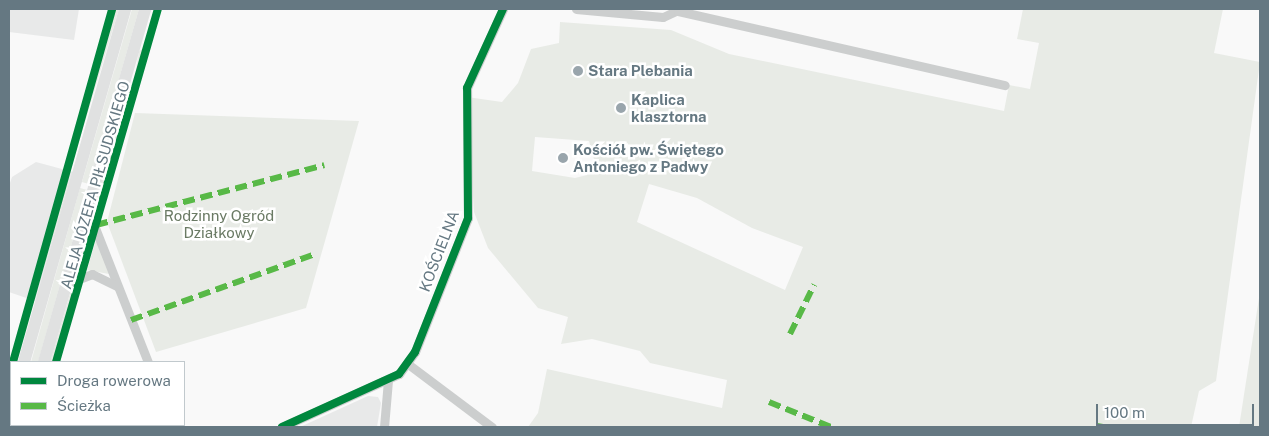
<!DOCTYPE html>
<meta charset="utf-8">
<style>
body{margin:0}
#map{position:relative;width:1269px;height:436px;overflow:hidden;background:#f9f9f9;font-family:"Public Sans",sans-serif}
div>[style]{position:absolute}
.built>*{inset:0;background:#e8e9e9}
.green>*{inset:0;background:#e8ebe6}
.street>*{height:9px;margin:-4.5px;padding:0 4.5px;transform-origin:4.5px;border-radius:4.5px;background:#cccece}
.secondary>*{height:12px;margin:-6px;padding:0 6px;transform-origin:6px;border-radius:6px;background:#e0e1e1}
.quiet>*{height:6px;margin-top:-3px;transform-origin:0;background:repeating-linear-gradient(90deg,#58b947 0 12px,transparent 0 18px)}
.cycleway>*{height:8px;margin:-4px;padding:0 4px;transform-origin:4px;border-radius:4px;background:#00873e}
.dots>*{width:14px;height:14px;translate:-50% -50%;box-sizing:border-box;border:2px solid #fff;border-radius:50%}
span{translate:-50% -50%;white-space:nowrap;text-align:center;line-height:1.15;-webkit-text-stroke:5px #fff;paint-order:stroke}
.poi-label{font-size:15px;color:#657882;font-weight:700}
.left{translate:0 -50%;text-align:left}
.street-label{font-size:15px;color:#657882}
.park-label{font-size:15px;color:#6a7a64}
.frame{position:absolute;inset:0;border:10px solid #657882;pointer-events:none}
.legend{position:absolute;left:10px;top:361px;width:175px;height:65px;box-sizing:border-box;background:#fff;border:1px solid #c1c9cd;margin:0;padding:6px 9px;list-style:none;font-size:15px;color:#657882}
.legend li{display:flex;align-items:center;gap:10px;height:25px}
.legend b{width:25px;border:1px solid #c1c9cd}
.scale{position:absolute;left:1096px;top:404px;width:158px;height:22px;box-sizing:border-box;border:2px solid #657882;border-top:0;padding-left:6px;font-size:15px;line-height:18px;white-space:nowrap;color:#657882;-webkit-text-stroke:4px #fff;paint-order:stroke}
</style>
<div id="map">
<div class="built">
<div style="clip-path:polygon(9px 9px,79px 9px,74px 40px,9px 32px)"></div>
<div style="clip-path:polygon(36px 162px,73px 172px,35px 301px,9px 292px,9px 186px,12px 177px)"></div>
<div style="clip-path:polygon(368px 396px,378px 397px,381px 403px,377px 427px,300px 427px)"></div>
</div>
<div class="green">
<div style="clip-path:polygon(114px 9px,119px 9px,68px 178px,113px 17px)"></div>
<div style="clip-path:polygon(132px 9px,139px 9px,89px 184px,82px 182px)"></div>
<div style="clip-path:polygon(evenodd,1023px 9px,1223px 9px,1214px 53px,1260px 62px,1216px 381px,1199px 391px,1191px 427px,528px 427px,538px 413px,547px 369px,722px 408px,727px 380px,650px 363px,640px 351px,592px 339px,561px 344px,568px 317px,538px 308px,488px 248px,474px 212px,467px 97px,502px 102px,518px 83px,531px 49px,559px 43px,560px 22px,671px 30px,729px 54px,1004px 111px,1009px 85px,1030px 89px,1039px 43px,1017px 39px,1023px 9px,535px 137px,589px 141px,594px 159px,587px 175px,575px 178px,532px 171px,535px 137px,1023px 9px,649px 184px,697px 198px,752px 228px,803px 247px,785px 290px,637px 222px,649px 184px)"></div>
<div style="clip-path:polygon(144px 48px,134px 81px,139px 51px)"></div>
<div style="clip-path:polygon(132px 87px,104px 188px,100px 187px,128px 89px)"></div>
<div style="clip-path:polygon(135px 113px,359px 121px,306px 308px,156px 352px,107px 222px)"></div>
<div style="clip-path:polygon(66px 184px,69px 185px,15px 362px)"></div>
<div style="clip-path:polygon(80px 188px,87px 190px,38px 362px,31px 362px)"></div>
<div style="clip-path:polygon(91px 227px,93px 228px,80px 270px,78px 268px)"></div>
<div style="clip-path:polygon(97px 236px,109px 274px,87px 270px)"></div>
<div style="clip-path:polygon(76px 284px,54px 362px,50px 362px,71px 290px)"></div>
<div style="clip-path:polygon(1260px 293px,1260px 427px,1239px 427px,1259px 298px)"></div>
</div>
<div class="street">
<div style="left:576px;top:9px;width:87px;rotate:5.3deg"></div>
<div style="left:663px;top:17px;width:19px;rotate:-25deg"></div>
<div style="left:678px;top:11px;width:335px;rotate:12.8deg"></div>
<div style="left:88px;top:210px;width:163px;rotate:68.5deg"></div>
<div style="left:66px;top:284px;width:28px;rotate:-21deg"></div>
<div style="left:92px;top:274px;width:28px;rotate:26deg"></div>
<div style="left:408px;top:364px;width:105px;rotate:36.9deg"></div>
<div style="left:173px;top:425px;width:2px;rotate:63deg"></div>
<div style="left:282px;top:427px;width:128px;rotate:-24.4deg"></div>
<div style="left:399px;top:374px;width:27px;rotate:-54deg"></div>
<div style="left:415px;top:352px;width:144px;rotate:-68.4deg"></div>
<div style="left:468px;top:218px;width:130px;rotate:-90.4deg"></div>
<div style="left:467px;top:88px;width:87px;rotate:-65.5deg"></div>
<div style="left:384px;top:427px;width:47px;rotate:-85.1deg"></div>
</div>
<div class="secondary">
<div style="left:24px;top:362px;width:367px;rotate:-74deg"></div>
<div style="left:44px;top:362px;width:367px;rotate:-74deg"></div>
<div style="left:9px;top:417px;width:9px;rotate:-77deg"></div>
<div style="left:25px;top:427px;width:2px;rotate:-63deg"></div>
</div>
<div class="quiet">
<div style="left:96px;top:225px;width:236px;rotate:-14.7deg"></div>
<div style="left:131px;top:320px;width:195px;rotate:-19.7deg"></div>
<div style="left:790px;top:334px;width:55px;rotate:-63.9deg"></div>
<div style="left:9px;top:375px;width:8px;rotate:-76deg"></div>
<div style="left:769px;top:402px;width:67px;rotate:22deg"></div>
<div style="left:1097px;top:426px;width:6px;rotate:9deg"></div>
<div style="left:38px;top:427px;width:2px;rotate:-90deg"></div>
</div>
<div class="cycleway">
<div style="left:13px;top:362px;width:367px;rotate:-74.3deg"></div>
<div style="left:56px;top:362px;width:367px;rotate:-73.9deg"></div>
<div style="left:282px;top:427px;width:128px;rotate:-24.4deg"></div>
<div style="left:399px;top:374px;width:27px;rotate:-54deg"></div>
<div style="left:415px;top:352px;width:144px;rotate:-68.4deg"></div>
<div style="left:468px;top:218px;width:130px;rotate:-90.4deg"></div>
<div style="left:467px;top:88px;width:87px;rotate:-65.5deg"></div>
</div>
<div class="dots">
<div style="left:578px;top:71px;background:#99a5ac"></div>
<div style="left:621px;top:108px;background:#99a5ac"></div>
<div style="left:563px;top:158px;background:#99a5ac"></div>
</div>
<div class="poi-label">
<span class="left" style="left:588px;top:71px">Stara Plebania</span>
<span class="left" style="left:631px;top:108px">Kaplica<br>klasztorna</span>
<span class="left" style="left:573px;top:158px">Kościół pw. Świętego<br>Antoniego z Padwy</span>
</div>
<div class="street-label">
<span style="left:95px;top:185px;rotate:-74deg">ALEJA JÓZEFA PIŁSUDSKIEGO</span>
<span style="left:439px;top:251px;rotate:-69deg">KOŚCIELNA</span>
</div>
<div class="park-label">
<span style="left:219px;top:224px">Rodzinny Ogród<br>Działkowy</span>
</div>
<div class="frame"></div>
<ul class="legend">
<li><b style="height:6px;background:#00873e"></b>Droga rowerowa</li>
<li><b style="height:6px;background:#58b947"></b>Ścieżka</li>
</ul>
<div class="scale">100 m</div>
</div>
